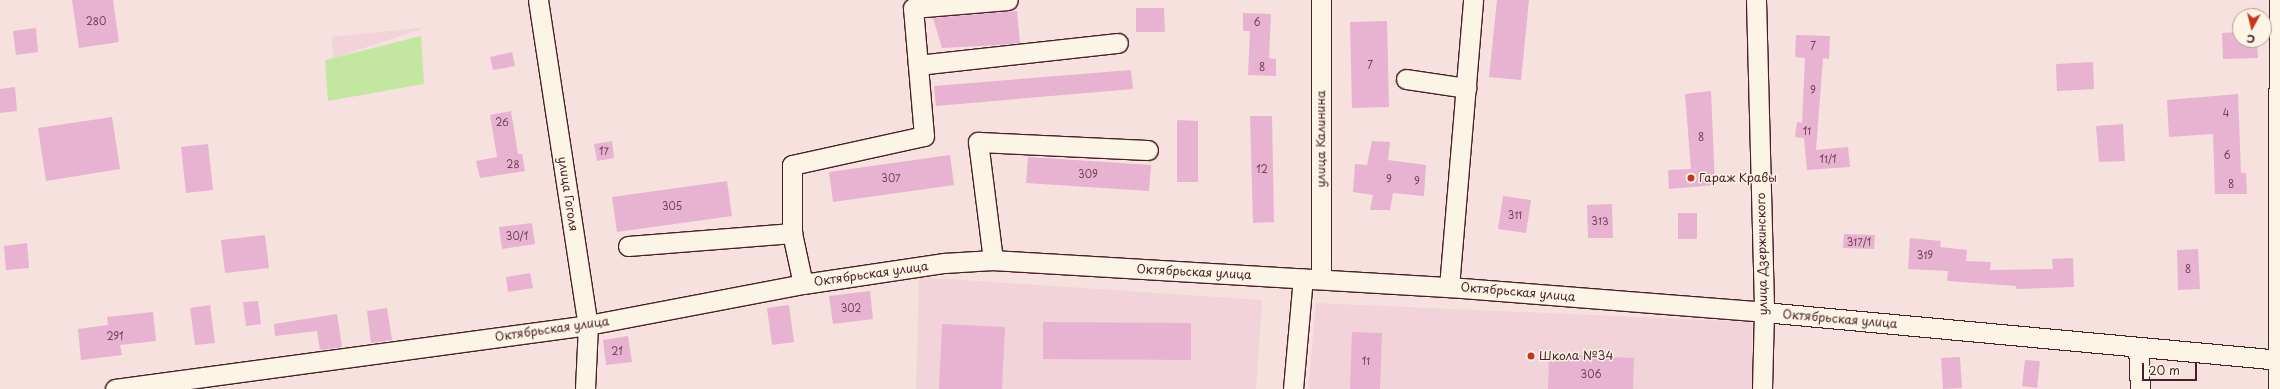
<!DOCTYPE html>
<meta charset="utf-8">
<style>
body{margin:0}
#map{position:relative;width:2280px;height:389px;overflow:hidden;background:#f6e1df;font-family:"Playpen Sans",sans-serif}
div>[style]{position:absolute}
.built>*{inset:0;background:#f2d3da}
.green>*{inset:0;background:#c3e7a1}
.building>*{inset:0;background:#e7b3d0}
.roads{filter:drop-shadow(1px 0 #4a1f2b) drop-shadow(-1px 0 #4a1f2b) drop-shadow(0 1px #4a1f2b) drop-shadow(0 -1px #4a1f2b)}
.minor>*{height:19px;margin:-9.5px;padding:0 9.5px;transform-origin:9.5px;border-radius:9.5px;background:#fcf5e5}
.dots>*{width:11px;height:11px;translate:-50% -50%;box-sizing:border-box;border:2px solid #fcf5e5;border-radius:50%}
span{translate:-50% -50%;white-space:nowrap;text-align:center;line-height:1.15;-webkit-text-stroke:3px #fcf5e5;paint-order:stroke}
.number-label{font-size:10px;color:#714454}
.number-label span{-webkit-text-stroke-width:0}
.street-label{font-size:12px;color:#4a1f2b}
.poi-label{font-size:12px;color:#4a1f2b}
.left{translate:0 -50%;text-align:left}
.north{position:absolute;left:2232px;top:8px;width:40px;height:40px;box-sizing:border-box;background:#fcf5e5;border:1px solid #b59f9b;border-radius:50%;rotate:187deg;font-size:11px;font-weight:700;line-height:16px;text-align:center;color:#4a1f2b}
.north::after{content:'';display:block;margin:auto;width:14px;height:18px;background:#c8321e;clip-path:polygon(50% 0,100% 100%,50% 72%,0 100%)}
.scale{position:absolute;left:2142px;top:363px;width:55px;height:18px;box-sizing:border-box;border:2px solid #4a1f2b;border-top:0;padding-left:5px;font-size:12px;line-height:14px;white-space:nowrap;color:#4a1f2b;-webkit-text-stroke:3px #fcf5e5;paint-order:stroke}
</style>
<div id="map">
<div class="built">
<div style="clip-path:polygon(427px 27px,334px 58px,331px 37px)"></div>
<div style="clip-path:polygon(919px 277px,1262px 300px,1256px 389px,916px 389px)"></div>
<div style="clip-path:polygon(1316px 303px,1752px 322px,1752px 389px,1308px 389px)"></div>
</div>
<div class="green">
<div style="clip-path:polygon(421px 36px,424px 84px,328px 101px,325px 60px)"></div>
</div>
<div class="building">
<div style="clip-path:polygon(72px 0,113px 0,119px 42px,79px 48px)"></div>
<div style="clip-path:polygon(1497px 0,1529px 0,1521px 80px,1489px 77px)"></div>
<div style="clip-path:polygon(1136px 8px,1164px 8px,1165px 32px,1136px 32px)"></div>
<div style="clip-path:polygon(1017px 11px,1020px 43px,999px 45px,942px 48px,933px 18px)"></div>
<div style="clip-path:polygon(1243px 13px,1271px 14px,1269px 58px,1276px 59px,1276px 76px,1248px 75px,1250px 31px,1243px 31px)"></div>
<div style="clip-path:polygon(1387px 21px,1389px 107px,1352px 108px,1350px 22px)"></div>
<div style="clip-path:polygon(36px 28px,38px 52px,16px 55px,13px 31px)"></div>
<div style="clip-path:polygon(2240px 32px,2240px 40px,2257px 40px,2258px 58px,2223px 59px,2222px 33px)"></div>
<div style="clip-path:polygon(1796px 35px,1830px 36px,1829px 59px,1823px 58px,1816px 150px,1848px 147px,1850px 167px,1807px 170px,1804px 138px,1795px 137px,1797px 122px,1802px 123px,1805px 58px,1795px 57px)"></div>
<div style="clip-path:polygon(512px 52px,515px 66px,493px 70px,490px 57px)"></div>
<div style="clip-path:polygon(2093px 62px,2094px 89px,2057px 91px,2056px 64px)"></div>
<div style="clip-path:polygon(1131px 70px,1133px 89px,936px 106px,934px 86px)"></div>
<div style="clip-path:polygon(15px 87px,17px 111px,0 113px,0 89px)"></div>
<div style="clip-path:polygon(1711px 91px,1715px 185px,1669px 189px,1668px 170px,1691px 169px,1685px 94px)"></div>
<div style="clip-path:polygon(2238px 94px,2241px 173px,2246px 173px,2247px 194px,2215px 194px,2213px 134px,2169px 137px,2167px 100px)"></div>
<div style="clip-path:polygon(511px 111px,518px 154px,522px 154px,525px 171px,480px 178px,476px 161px,497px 157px,490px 115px)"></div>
<div style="clip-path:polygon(1250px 116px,1272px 116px,1274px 222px,1253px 223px)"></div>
<div style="clip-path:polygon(112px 117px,120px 169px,46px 181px,38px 128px)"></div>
<div style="clip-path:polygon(1177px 120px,1198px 121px,1198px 182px,1177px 182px)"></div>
<div style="clip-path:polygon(2123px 124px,2125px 161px,2099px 162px,2096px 126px)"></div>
<div style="clip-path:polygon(612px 141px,614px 158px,597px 161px,594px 144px)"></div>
<div style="clip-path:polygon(1372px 141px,1390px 142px,1388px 160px,1426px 165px,1424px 196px,1393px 193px,1390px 210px,1370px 210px,1373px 195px,1353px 192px,1355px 164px,1367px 165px)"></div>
<div style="clip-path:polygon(208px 144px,213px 190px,186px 193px,181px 147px)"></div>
<div style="clip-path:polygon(950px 155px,954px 185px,833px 202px,829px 172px)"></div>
<div style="clip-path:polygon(1028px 157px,1151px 165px,1149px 191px,1026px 183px)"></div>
<div style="clip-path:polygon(727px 181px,732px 216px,617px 232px,612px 197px)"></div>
<div style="clip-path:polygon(1503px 196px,1531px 200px,1526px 233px,1498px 229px)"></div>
<div style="clip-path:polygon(1612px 204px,1613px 238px,1588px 238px,1587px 205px)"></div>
<div style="clip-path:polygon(1678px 213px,1697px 213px,1697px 239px,1678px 239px)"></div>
<div style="clip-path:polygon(532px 223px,535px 244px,502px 249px,499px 227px)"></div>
<div style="clip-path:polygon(1844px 234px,1875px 235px,1874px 249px,1843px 248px)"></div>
<div style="clip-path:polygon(265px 235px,269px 268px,225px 273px,221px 240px)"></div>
<div style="clip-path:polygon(1910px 238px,1941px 241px,1940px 247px,1967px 250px,1966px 261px,1991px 262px,1990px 270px,2053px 269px,2052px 259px,2073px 258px,2074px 287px,2016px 289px,2016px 286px,1947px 281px,1948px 271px,1908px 269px)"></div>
<div style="clip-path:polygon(27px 243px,29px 268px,6px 270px,4px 246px)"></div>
<div style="clip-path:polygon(2198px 249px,2200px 289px,2178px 290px,2177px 250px)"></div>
<div style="clip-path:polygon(530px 273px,533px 288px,508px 292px,506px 277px)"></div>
<div style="clip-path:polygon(870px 291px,873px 319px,833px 324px,829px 296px)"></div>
<div style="clip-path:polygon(258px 301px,261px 324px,246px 326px,243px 302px)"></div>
<div style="clip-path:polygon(210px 305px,215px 343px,195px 345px,190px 308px)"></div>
<div style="clip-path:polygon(789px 305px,794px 342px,772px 345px,767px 308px)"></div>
<div style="clip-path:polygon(387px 308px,392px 340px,371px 343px,367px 311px)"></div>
<div style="clip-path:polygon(153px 312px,156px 341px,120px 345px,122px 355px,81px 360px,78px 329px,108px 325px,107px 317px)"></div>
<div style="clip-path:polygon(337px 314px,342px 347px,320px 350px,317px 331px,275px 336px,274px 324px)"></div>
<div style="clip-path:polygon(1043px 322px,1191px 323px,1191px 360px,1043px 359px)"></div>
<div style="clip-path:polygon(942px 324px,1005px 327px,1002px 389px,939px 389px)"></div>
<div style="clip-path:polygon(1352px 332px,1382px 333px,1380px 389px,1350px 389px)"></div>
<div style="clip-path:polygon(628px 336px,632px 362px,606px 365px,603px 340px)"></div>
<div style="clip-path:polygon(1549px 354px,1634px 358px,1633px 389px,1548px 389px)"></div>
<div style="clip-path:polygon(1960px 357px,1962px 388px,1943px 389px,1941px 358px)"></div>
<div style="clip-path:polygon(2025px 360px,2040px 361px,2037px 388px,2022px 386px)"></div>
</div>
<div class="roads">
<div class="minor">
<div style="left:538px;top:0;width:329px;rotate:81.3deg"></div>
<div style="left:588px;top:325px;width:64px;rotate:92.7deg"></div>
<div style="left:1321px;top:0;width:278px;rotate:90deg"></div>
<div style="left:1756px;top:0;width:312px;rotate:88.5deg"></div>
<div style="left:1764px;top:312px;width:77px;rotate:91.5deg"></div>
<div style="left:918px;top:65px;width:201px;rotate:-6.3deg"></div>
<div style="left:1406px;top:79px;width:61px;rotate:8.5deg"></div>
<div style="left:628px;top:246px;width:165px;rotate:-4.5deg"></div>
<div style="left:993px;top:260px;width:119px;rotate:-97.2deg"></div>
<div style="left:978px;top:142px;width:170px;rotate:2.7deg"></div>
<div style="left:803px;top:284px;width:52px;rotate:-102.2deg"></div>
<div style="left:792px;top:233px;width:68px;rotate:-90deg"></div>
<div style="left:792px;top:165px;width:135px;rotate:-12.4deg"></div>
<div style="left:924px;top:136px;width:128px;rotate:-94.9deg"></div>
<div style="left:913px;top:8px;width:95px;rotate:-4.8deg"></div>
<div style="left:1449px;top:287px;width:288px;rotate:-85.2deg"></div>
<div style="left:2138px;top:347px;width:42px;rotate:87.3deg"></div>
<div style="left:115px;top:389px;width:477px;rotate:-7.7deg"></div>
<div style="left:588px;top:325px;width:219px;rotate:-10.8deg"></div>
<div style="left:803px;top:284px;width:143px;rotate:-8.5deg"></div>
<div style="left:944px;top:263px;width:49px;rotate:-3.5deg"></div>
<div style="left:993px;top:260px;width:457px;rotate:3.4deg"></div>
<div style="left:1449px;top:287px;width:316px;rotate:4.5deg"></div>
<div style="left:1764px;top:312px;width:518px;rotate:5.31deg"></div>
<div style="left:1293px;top:389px;width:111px;rotate:-84.9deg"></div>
<div style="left:2278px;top:389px;width:389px;rotate:-89.9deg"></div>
</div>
</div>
<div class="dots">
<div style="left:1691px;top:178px;background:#c8321e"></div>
<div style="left:1531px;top:356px;background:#c8321e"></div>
</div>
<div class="number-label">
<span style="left:96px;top:21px">280</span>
<span style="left:1257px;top:22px">6</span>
<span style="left:1813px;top:46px">7</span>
<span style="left:1370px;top:65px">7</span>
<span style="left:1262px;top:67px">8</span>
<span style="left:1813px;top:90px">9</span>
<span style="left:2226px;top:113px">4</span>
<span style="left:502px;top:122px">26</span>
<span style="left:1807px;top:131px">11</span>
<span style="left:1701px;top:137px">8</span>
<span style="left:604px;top:151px">17</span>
<span style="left:2227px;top:155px">6</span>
<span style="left:1828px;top:159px">11/1</span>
<span style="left:513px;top:164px">28</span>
<span style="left:1262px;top:169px">12</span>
<span style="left:1088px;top:174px">309</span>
<span style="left:891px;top:178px">307</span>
<span style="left:1389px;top:179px">9</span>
<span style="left:1417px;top:181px">9</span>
<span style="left:2231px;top:184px">8</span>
<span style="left:672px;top:206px">305</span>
<span style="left:1515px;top:215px">311</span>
<span style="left:1600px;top:221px">313</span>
<span style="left:517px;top:236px">30/1</span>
<span style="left:1859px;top:242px">317/1</span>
<span style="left:1925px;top:255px">319</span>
<span style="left:2188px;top:269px">8</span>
<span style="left:851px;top:308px">302</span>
<span style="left:115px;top:336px">291</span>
<span style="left:617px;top:351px">21</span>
<span style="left:1366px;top:361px">11</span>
<span style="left:1591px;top:374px">306</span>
</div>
<div class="street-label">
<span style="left:1321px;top:139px;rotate:-90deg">улица Калинина</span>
<span style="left:568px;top:194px;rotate:81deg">улица Гоголя</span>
<span style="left:1762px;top:254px;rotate:-91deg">улица Дзержинского</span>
<span style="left:1194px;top:272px;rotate:3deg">Октябрьская улица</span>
<span style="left:871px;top:274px;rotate:-8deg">Октябрьская улица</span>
<span style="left:1518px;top:292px;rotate:5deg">Октябрьская улица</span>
<span style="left:1840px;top:319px;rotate:5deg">Октябрьская улица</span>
<span style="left:552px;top:329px;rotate:-8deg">Октябрьская улица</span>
</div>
<div class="poi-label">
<span class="left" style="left:1699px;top:178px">Гараж Кравы</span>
<span class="left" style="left:1539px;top:356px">Школа №34</span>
</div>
<div class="north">С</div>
<div class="scale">20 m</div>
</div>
